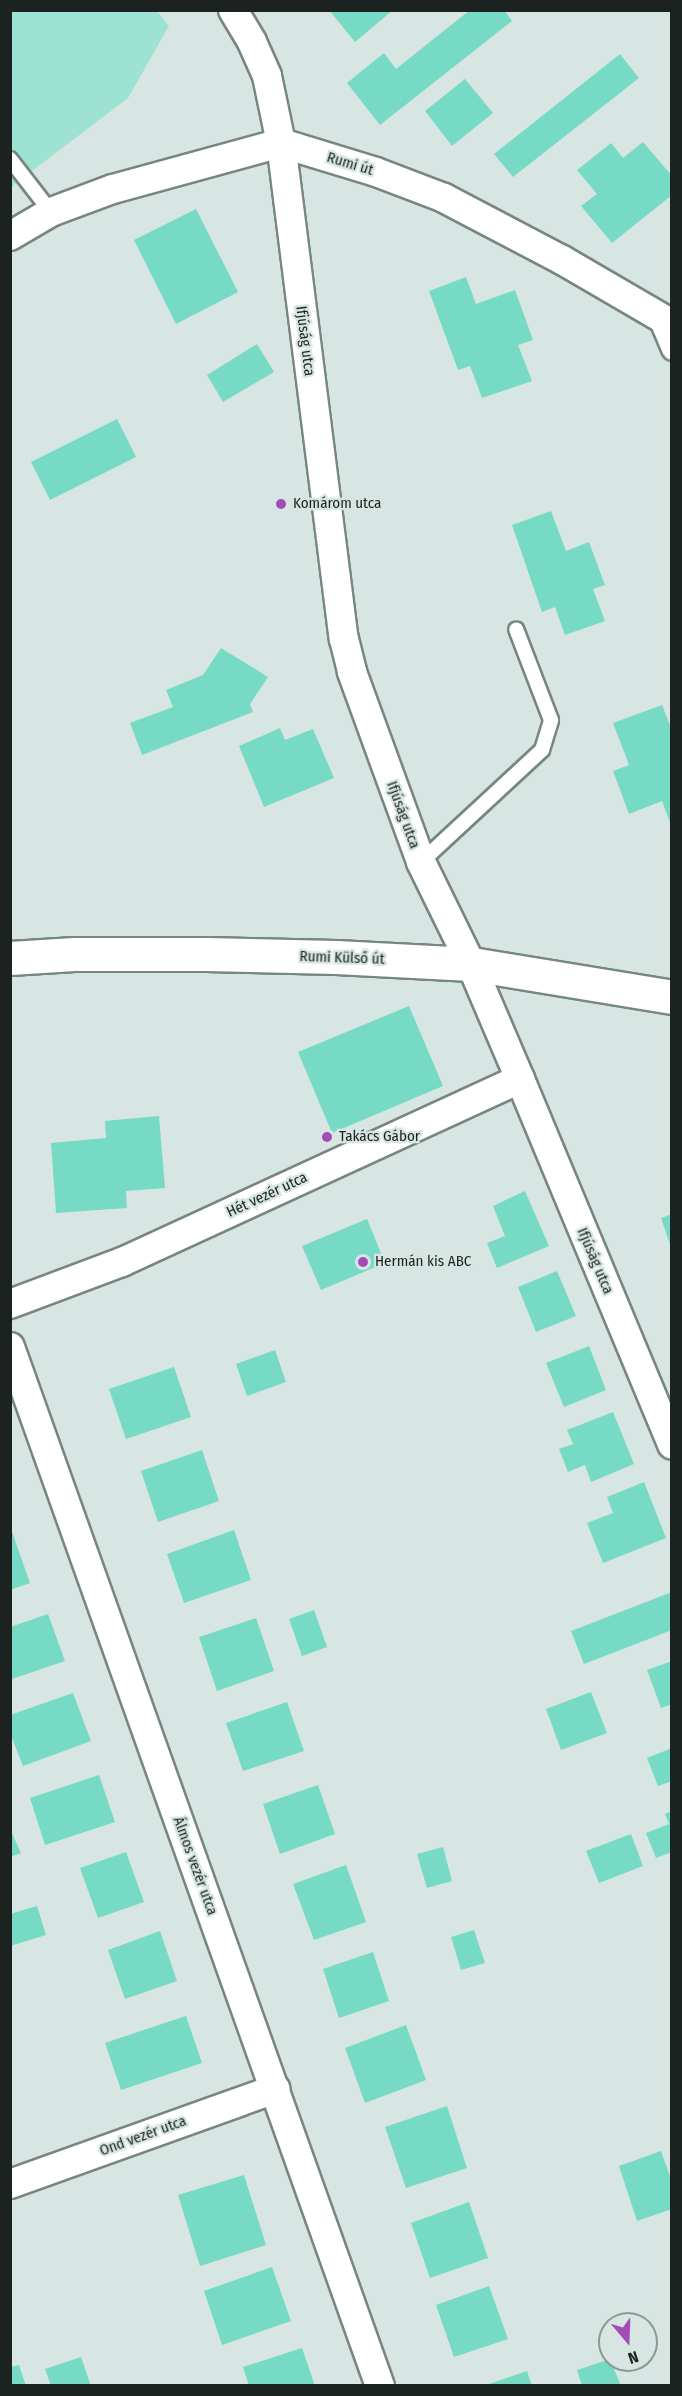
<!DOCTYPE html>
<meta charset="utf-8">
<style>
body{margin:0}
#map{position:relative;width:682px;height:2396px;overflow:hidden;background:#d7e6e2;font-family:"Fira Sans Condensed",sans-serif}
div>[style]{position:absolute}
.green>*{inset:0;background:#9de2d2}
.building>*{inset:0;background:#77dac5}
.roads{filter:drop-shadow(2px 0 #788682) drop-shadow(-2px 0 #788682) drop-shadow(0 2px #788682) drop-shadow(0 -2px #788682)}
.service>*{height:14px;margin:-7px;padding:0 7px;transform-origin:7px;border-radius:7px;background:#fff}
.pedestrian>*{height:21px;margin:-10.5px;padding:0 10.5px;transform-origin:10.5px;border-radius:10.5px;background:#fff}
.minor>*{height:28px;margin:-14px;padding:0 14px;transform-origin:14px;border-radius:14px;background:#fff}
.tertiary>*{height:33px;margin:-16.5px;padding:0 16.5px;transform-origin:16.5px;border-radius:16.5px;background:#fff}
.dots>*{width:16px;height:16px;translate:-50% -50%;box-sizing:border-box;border:3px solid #d7e6e2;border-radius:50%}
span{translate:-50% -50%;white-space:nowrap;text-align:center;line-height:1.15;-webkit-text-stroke:4.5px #d7e6e2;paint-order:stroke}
.street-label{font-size:15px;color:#1c2220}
.poi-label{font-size:15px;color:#1c2220}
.left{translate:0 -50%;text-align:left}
.frame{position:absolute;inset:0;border:12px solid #1c2220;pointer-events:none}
.north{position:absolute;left:598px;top:2312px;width:60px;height:60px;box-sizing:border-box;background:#d7e6e2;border:2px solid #8c9894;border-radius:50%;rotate:161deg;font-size:16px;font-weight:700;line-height:24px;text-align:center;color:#1c2220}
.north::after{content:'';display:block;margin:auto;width:21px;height:27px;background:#a34bb7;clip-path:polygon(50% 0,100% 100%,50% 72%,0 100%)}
</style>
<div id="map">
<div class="green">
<div style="clip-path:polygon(11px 11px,157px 11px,169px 26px,128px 98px,11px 187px)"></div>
</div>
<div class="building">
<div style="clip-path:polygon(329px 10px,393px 10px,355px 42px)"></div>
<div style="clip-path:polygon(470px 10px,504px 10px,512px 21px,380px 125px,347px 83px,384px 53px,396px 69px)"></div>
<div style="clip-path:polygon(620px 54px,639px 78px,513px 177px,494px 154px)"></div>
<div style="clip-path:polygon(465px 79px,493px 113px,452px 146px,425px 111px)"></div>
<div style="clip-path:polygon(643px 142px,672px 176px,672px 195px,612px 243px,581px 206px,597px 194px,577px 170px,611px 143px,623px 158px)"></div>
<div style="clip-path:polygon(196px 209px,238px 292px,176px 324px,134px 240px)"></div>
<div style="clip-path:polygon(466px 277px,476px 304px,515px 290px,533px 340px,518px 345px,532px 381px,482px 398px,470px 366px,458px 370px,429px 291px)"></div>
<div style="clip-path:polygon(257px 344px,274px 372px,223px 402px,207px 375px)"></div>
<div style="clip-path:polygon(117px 419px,136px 457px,50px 500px,31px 462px)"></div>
<div style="clip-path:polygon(551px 511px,566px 551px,589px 542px,605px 585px,593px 589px,605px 621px,565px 635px,555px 607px,542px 612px,512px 525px)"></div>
<div style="clip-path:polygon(221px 648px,268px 677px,250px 704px,253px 712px,142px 755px,130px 723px,173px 707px,166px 690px,203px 675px)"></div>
<div style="clip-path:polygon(662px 705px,672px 730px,671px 825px,662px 801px,629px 814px,613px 771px,629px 765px,613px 723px)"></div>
<div style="clip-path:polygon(280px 728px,285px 740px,313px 729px,334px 778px,264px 807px,239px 746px)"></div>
<div style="clip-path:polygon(409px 1006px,443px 1086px,332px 1133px,298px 1052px)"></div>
<div style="clip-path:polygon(159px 1116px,165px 1188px,126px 1191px,127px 1208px,56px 1213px,51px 1143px,106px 1138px,105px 1121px)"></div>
<div style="clip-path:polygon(525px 1191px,549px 1246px,497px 1268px,487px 1243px,505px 1236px,493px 1206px)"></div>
<div style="clip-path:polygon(672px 1214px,672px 1247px,671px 1247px,661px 1218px)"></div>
<div style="clip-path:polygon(367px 1219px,385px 1263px,321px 1290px,302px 1246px)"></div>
<div style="clip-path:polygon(557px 1271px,576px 1316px,536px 1332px,518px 1287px)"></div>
<div style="clip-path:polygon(589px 1346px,606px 1390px,564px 1407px,546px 1363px)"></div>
<div style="clip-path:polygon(275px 1350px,286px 1382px,247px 1396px,236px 1364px)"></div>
<div style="clip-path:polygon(174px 1367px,191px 1417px,126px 1439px,109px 1389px)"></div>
<div style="clip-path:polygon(613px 1412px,634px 1464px,591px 1482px,585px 1465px,568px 1472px,559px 1449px,573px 1444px,567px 1430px)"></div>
<div style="clip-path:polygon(202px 1450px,219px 1501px,158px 1522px,141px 1471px)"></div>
<div style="clip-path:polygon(644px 1482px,666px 1538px,603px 1563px,587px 1523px,613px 1513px,607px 1497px)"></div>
<div style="clip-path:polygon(10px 1526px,30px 1583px,10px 1590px)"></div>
<div style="clip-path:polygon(234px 1530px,251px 1580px,184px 1603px,167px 1554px)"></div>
<div style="clip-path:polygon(672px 1592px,672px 1630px,584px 1664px,571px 1631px)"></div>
<div style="clip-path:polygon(314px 1610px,327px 1647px,302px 1656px,289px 1619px)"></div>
<div style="clip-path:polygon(48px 1614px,65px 1661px,12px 1679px,10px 1627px)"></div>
<div style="clip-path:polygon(256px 1618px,274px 1671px,217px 1691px,199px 1637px)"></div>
<div style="clip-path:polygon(672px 1661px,672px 1704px,661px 1708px,647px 1670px)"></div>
<div style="clip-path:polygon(591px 1692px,607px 1733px,561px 1750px,546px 1709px)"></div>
<div style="clip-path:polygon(73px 1693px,91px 1741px,23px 1766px,10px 1733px,10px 1715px)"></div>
<div style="clip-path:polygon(287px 1702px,304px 1751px,243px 1771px,226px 1723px)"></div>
<div style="clip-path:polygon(672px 1748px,672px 1781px,658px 1786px,647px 1758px)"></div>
<div style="clip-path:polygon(99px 1775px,115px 1822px,45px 1845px,30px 1798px)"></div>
<div style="clip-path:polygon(318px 1785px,335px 1834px,280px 1854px,263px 1804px)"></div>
<div style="clip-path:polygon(672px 1811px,672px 1852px,656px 1858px,646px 1833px,669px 1824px,665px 1814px)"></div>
<div style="clip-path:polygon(10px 1829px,21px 1853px,10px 1857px)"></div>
<div style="clip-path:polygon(631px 1834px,643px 1866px,599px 1883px,586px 1851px)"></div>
<div style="clip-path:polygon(443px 1847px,452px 1881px,427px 1888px,417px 1854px)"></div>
<div style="clip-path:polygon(126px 1852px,144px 1902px,98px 1918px,80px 1868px)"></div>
<div style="clip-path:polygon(346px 1865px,366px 1922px,314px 1940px,293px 1884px)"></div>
<div style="clip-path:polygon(37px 1906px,46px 1935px,10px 1946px,10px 1914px)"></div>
<div style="clip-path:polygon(474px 1930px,485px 1963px,461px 1970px,451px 1937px)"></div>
<div style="clip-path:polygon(160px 1931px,177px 1981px,125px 1999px,108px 1950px)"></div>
<div style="clip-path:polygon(373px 1952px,389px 2001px,339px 2018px,323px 1969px)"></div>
<div style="clip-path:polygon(186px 2016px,202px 2063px,121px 2090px,105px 2043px)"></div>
<div style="clip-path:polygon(406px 2025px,426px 2080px,365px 2103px,345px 2048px)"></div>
<div style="clip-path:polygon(447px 2106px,467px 2168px,406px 2188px,385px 2127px)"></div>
<div style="clip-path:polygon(661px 2151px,672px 2182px,672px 2209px,637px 2221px,619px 2166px)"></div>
<div style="clip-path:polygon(244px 2175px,266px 2245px,200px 2266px,178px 2195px)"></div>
<div style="clip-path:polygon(469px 2202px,488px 2258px,430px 2278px,411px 2223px)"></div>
<div style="clip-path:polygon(272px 2267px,291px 2321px,222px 2345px,204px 2291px)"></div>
<div style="clip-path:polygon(489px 2286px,508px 2339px,454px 2357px,436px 2305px)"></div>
<div style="clip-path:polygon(302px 2348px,315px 2386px,249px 2386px,243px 2367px)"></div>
<div style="clip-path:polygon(81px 2357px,91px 2386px,51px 2386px,45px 2369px)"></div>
<div style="clip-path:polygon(610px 2359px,621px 2386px,582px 2386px,577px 2370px)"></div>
<div style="clip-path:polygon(19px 2365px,26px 2386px,10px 2386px,10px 2367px)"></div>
<div style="clip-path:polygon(527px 2371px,532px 2386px,486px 2386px,486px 2385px)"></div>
</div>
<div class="roads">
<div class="service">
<div style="left:10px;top:159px;width:67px;rotate:52.3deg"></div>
<div style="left:421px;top:862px;width:165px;rotate:-42.8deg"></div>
<div style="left:542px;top:750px;width:31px;rotate:-73deg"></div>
<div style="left:551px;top:720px;width:97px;rotate:-111deg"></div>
</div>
<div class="pedestrian">
<div style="left:657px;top:313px;width:39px;rotate:67deg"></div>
</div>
<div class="minor">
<div style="left:233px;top:10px;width:37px;rotate:59deg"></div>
<div style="left:252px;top:42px;width:37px;rotate:66deg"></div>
<div style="left:267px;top:76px;width:68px;rotate:78.2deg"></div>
<div style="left:281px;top:143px;width:500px;rotate:82.8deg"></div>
<div style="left:344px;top:639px;width:34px;rotate:76deg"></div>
<div style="left:352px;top:672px;width:202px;rotate:70deg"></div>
<div style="left:421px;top:862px;width:114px;rotate:63.9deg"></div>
<div style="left:471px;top:964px;width:125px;rotate:66.9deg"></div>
<div style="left:520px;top:1079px;width:396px;rotate:67.4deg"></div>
<div style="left:10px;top:236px;width:48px;rotate:-30.3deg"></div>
<div style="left:51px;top:212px;width:66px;rotate:-20.4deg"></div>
<div style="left:113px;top:189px;width:174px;rotate:-15.3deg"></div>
<div style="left:281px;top:143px;width:99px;rotate:17deg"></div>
<div style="left:376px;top:172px;width:73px;rotate:20.9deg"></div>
<div style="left:444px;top:198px;width:133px;rotate:27.7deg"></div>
<div style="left:562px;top:260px;width:127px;rotate:30.2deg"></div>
<div style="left:10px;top:1304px;width:120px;rotate:-20.6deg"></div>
<div style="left:122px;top:1262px;width:438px;rotate:-24.7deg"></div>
<div style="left:10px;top:1347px;width:1103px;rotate:70.4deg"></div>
<div style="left:10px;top:2184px;width:282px;rotate:-19.7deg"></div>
</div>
<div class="tertiary">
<div style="left:10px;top:958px;width:64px;rotate:-3.6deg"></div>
<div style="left:74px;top:954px;width:132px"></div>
<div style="left:206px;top:954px;width:130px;rotate:1.3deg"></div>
<div style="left:336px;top:957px;width:135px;rotate:3deg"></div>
<div style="left:471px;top:964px;width:204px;rotate:9.3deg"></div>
</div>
</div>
<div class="dots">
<div style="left:281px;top:504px;background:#a34bb7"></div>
<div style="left:327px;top:1137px;background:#a34bb7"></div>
<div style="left:363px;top:1262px;background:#a34bb7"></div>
</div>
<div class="street-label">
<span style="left:350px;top:164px;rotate:17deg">Rumi út</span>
<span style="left:305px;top:341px;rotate:83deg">Ifjúság utca</span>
<span style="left:403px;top:815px;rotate:70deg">Ifjúság utca</span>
<span style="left:342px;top:958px;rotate:2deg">Rumi Külső út</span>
<span style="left:267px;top:1195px;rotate:-25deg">Hét vezér utca</span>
<span style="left:595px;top:1261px;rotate:67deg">Ifjúság utca</span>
<span style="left:195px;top:1866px;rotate:70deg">Álmos vezér utca</span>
<span style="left:143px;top:2136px;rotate:-20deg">Ond vezér utca</span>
</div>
<div class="poi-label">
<span class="left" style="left:293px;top:504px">Komárom utca</span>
<span class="left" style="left:339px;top:1137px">Takács Gábor</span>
<span class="left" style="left:375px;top:1262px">Hermán kis ABC</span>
</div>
<div class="frame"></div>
<div class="north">N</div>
</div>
